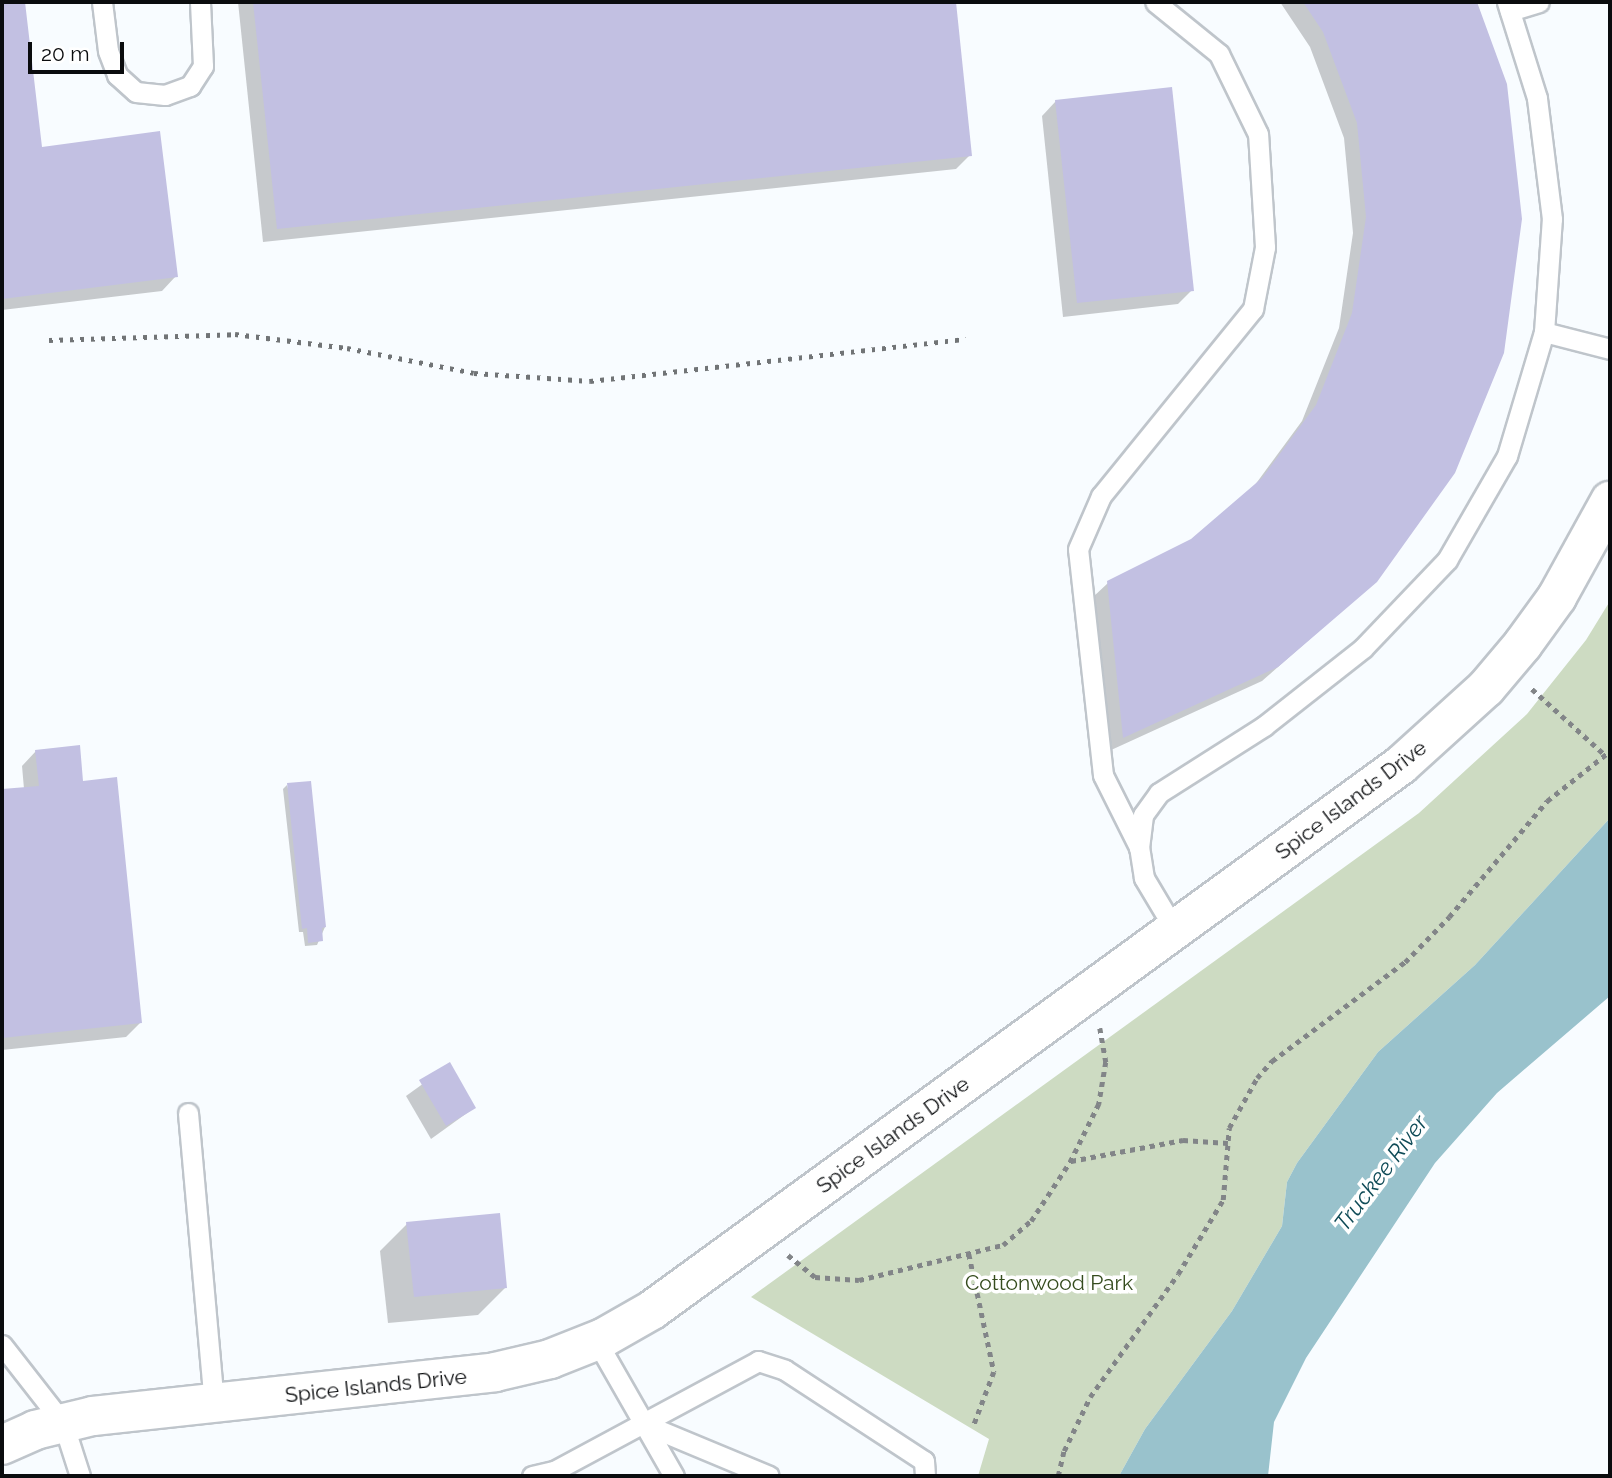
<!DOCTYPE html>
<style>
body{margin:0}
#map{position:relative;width:1612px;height:1478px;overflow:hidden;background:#f8fcff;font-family:Raleway,sans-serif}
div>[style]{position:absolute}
.green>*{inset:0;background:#cddbc2}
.water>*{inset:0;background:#99c2cc}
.shadow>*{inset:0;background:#0003}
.building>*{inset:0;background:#c2c0e2}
.path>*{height:4.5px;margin-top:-2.25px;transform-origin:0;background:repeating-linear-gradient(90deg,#828588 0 5px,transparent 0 10px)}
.roads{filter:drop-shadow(2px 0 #bfc5cb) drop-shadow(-2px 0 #bfc5cb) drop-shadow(0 2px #bfc5cb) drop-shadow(0 -2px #bfc5cb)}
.service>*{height:19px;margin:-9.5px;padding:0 9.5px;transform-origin:9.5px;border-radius:9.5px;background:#fff}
.tertiary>*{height:38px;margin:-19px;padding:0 19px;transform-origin:19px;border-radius:19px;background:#fff}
.rail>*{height:5px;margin-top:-2.5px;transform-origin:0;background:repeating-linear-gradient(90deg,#717476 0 3.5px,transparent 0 10.5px)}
span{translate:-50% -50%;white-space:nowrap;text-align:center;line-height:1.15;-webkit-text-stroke:7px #fff;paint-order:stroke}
.street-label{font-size:21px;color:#0a0c0e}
.park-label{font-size:21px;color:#354c1e}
.water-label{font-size:23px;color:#0f4b57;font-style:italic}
.frame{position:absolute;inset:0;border:4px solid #0a0c0e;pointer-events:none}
.scale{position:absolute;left:28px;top:42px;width:96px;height:32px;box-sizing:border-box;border:4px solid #0a0c0e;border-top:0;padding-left:9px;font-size:21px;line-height:24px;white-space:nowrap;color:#0a0c0e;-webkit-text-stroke:5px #fff;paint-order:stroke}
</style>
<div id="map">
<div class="green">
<div style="clip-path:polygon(1610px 601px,1610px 818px,1475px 965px,1378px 1052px,1297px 1163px,1287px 1182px,1282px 1226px,1232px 1311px,1145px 1429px,1119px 1476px,978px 1476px,989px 1439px,751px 1297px,1419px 813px,1527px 714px,1586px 640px)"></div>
</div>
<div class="water">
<div style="clip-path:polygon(1610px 818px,1610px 996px,1497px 1093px,1435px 1163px,1306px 1358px,1274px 1422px,1268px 1476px,1119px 1476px,1145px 1429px,1232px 1311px,1282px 1226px,1287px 1182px,1297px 1163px,1378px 1052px,1475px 965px)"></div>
</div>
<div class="shadow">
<div style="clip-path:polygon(2px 2px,24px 2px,41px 149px,176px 276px,162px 291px,2px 310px)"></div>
<div style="clip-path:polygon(238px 2px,954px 2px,970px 155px,956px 169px,263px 242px)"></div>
<div style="clip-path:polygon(1280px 2px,1474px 2px,1505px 85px,1376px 581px,1262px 681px,1109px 751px,1093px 597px,1108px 583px,1192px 540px,1252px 489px,1302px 421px,1339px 328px,1353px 233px,1344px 138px,1310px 47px)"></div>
<div style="clip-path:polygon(1056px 101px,1192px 290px,1178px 304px,1063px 317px,1042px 116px)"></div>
<div style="clip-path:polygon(36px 751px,82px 782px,141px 1022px,126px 1037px,2px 1050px,2px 791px,24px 789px,22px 766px)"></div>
<div style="clip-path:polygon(287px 785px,325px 927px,317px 945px,305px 946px,303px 932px,299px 932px,283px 789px)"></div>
<div style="clip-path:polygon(449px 1065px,474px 1108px,431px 1139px,406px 1096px)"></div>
<div style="clip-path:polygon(407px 1224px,505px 1288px,478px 1315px,388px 1323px,380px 1251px)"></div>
</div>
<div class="building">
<div style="clip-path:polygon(2px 2px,25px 2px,42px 147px,160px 131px,178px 277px,2px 299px)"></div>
<div style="clip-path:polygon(253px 2px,956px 2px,972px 156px,277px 229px)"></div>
<div style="clip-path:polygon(1303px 2px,1477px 2px,1507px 84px,1522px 219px,1504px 353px,1455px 473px,1377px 582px,1278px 667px,1123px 738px,1107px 581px,1191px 539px,1262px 478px,1316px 405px,1352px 313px,1366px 217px,1357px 123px,1323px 32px)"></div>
<div style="clip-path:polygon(1172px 87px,1194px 291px,1077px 303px,1055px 100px)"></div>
<div style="clip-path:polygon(80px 745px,83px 781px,117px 777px,142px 1023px,2px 1038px,2px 789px,39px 786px,35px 750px)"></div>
<div style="clip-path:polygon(311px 781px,326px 927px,322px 928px,323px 941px,308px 943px,307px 928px,302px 929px,287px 783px)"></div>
<div style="clip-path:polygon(450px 1062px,476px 1108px,446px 1126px,419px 1080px)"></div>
<div style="clip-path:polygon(500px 1213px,507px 1288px,414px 1297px,406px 1222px)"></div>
</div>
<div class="path">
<div style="left:1532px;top:689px;width:97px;rotate:42.1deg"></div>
<div style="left:1100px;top:1028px;width:35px;rotate:80deg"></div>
<div style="left:1106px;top:1062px;width:43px;rotate:99.5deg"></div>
<div style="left:1099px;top:1104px;width:64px;rotate:116.2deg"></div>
<div style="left:1071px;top:1161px;width:114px;rotate:-10.6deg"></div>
<div style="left:1183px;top:1140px;width:45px;rotate:3.8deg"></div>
<div style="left:969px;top:1254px;width:121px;rotate:78deg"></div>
<div style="left:994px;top:1372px;width:57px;rotate:110.7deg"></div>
<div style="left:788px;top:1255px;width:35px;rotate:39deg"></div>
<div style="left:815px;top:1277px;width:44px;rotate:3.9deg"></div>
<div style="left:859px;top:1280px;width:148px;rotate:-13.7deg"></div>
<div style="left:1003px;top:1245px;width:37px;rotate:-41deg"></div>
<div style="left:1031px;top:1221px;width:77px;rotate:-56.7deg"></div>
<div style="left:1058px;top:1476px;width:26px;rotate:-77deg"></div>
<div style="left:1064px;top:1451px;width:60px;rotate:-64.3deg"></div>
<div style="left:1090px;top:1397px;width:151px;rotate:-54.4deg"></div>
<div style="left:1178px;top:1274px;width:87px;rotate:-58.7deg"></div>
<div style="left:1223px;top:1200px;width:72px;rotate:-85.2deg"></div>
<div style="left:1229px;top:1128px;width:57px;rotate:-60.8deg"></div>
<div style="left:1257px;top:1078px;width:23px;rotate:-49deg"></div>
<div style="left:1272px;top:1061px;width:166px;rotate:-36.7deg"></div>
<div style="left:1405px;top:962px;width:63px;rotate:-45.6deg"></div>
<div style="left:1449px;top:917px;width:152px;rotate:-49.8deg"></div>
<div style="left:1547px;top:801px;width:80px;rotate:-38.4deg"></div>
</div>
<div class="roads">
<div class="service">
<div style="left:102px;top:2px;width:49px;rotate:83deg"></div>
<div style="left:108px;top:51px;width:26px;rotate:69deg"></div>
<div style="left:117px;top:75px;width:25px;rotate:42deg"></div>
<div style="left:136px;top:92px;width:29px;rotate:6deg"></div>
<div style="left:165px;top:95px;width:27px;rotate:-20deg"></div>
<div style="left:190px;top:86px;width:24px;rotate:-57deg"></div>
<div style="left:203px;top:66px;width:64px;rotate:-92.7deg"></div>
<div style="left:1510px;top:11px;width:30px;rotate:-17deg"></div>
<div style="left:1544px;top:332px;width:68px;rotate:14.4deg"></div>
<div style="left:1139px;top:847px;width:80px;rotate:-116.6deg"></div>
<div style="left:1103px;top:775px;width:227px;rotate:-96.3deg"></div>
<div style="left:1078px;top:549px;width:58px;rotate:-66.5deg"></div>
<div style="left:1101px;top:496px;width:241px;rotate:-50.9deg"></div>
<div style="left:1253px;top:309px;width:63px;rotate:-79deg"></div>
<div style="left:1265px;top:247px;width:113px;rotate:-93.5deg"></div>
<div style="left:1258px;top:134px;width:89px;rotate:-116deg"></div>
<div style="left:1219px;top:54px;width:82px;rotate:-140.9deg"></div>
<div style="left:1175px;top:930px;width:61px;rotate:-120.8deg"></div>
<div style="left:1144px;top:878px;width:30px;rotate:-99deg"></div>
<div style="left:1139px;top:848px;width:33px;rotate:-83deg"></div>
<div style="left:1143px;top:815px;width:27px;rotate:-54deg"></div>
<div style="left:1159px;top:793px;width:125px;rotate:-32.5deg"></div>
<div style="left:1264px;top:726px;width:126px;rotate:-38.2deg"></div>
<div style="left:1363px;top:648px;width:122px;rotate:-46.3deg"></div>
<div style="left:1447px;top:560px;width:120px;rotate:-60deg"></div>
<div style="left:1507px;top:456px;width:129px;rotate:-73.4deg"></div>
<div style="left:1544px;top:332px;width:113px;rotate:-86deg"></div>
<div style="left:1552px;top:219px;width:122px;rotate:-97.1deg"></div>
<div style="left:1537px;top:98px;width:101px;rotate:-107.4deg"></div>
<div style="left:188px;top:1113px;width:292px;rotate:84.9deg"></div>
<div style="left:596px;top:1340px;width:157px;rotate:60.2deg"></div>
<div style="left:2px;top:1345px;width:99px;rotate:52deg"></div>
<div style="left:63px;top:1423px;width:56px;rotate:72.2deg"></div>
<div style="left:644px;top:1424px;width:135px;rotate:22.6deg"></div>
<div style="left:532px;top:1476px;width:23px;rotate:-13deg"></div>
<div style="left:554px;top:1471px;width:232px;rotate:-28.3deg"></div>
<div style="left:758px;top:1361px;width:28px;rotate:18deg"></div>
<div style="left:785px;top:1370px;width:166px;rotate:33.2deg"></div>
<div style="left:924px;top:1461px;width:15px;rotate:86deg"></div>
</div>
<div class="tertiary">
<div style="left:2px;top:1445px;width:36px;rotate:-24deg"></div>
<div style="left:35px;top:1430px;width:60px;rotate:-13.6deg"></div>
<div style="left:93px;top:1416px;width:404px;rotate:-6.2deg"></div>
<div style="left:495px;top:1372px;width:57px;rotate:-13.3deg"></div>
<div style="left:550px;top:1359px;width:57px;rotate:-21.6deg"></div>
<div style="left:603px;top:1338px;width:56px;rotate:-29.7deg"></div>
<div style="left:652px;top:1310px;width:926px;rotate:-36.04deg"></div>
<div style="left:1401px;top:765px;width:115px;rotate:-42.2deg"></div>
<div style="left:1486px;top:688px;width:57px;rotate:-49.9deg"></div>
<div style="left:1523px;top:644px;width:58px;rotate:-54.1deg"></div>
<div style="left:1557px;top:597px;width:110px;rotate:-61.1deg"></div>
</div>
</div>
<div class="rail">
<div style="left:49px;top:340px;width:186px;rotate:-1.8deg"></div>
<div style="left:235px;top:334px;width:113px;rotate:7.1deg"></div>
<div style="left:347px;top:348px;width:129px;rotate:11.1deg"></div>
<div style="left:474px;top:373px;width:116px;rotate:3.9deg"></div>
<div style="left:590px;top:381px;width:378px;rotate:-6.4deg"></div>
</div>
<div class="street-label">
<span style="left:1351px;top:800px;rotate:-37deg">Spice Islands Drive</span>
<span style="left:893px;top:1135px;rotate:-36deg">Spice Islands Drive</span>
<span style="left:376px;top:1386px;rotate:-6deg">Spice Islands Drive</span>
</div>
<div class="park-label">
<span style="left:1049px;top:1283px">Cottonwood Park</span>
</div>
<div class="water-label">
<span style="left:1381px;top:1173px;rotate:-53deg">Truckee River</span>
</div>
<div class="frame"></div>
<div class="scale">20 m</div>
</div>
